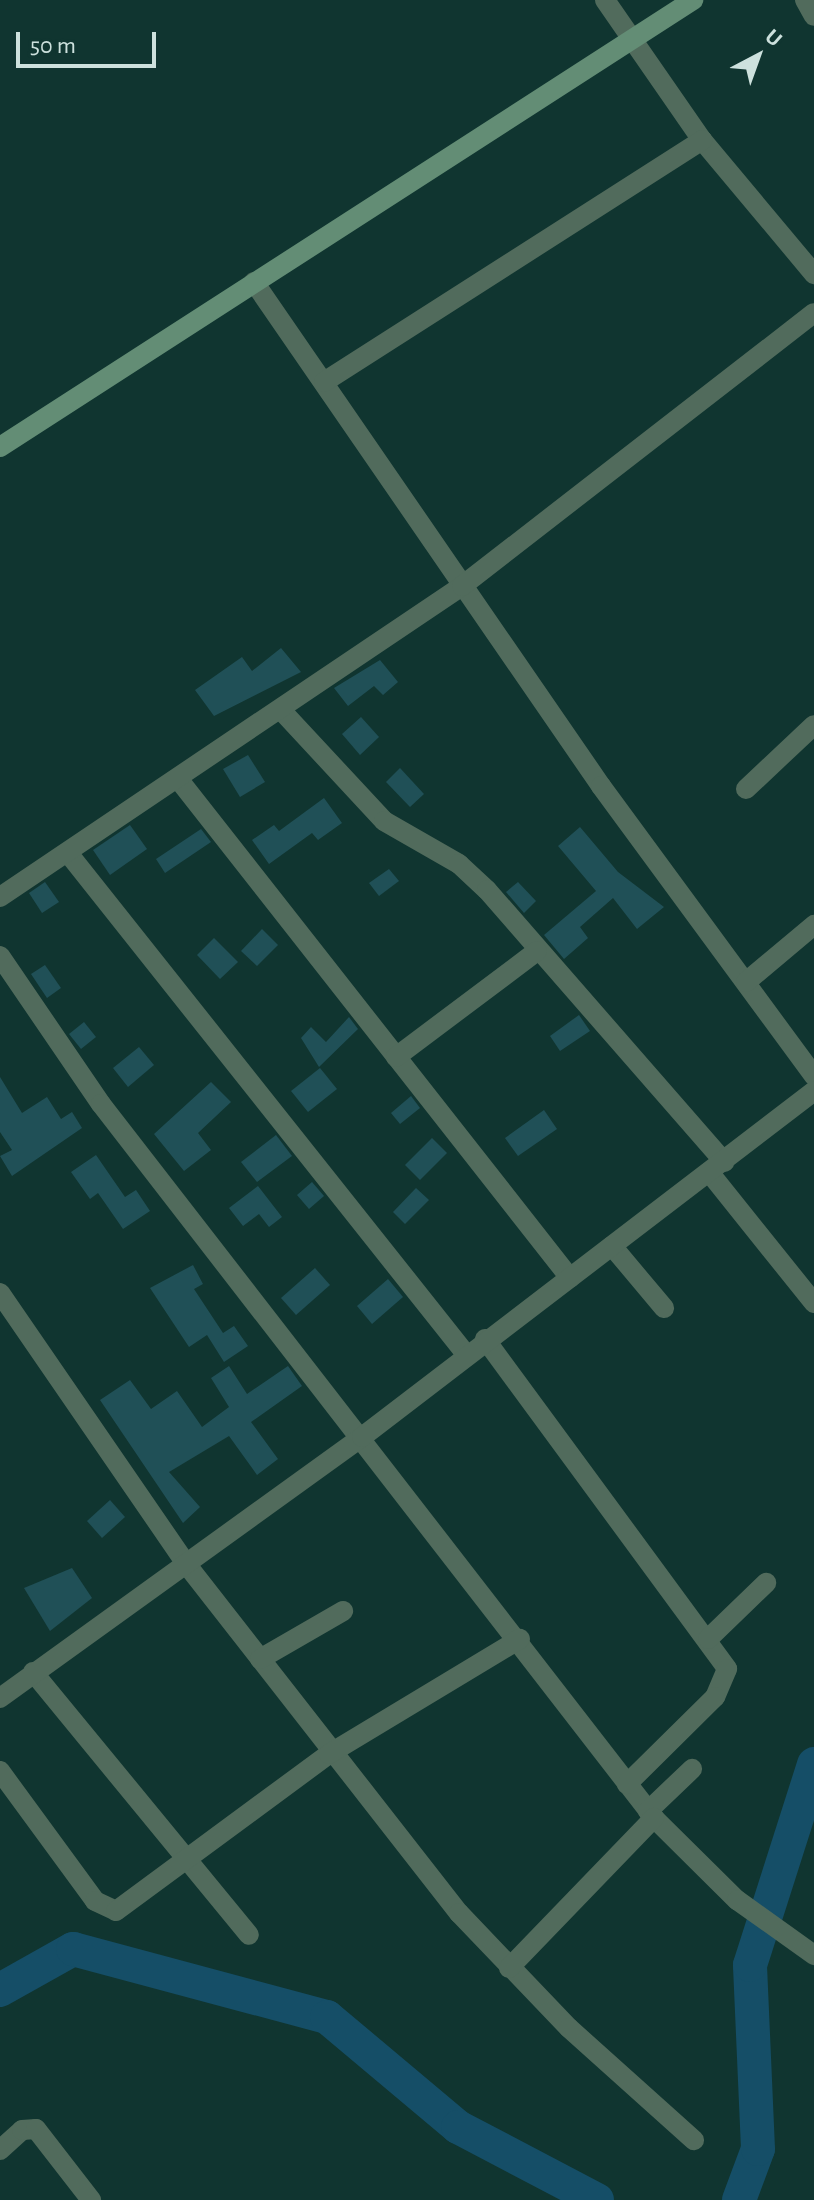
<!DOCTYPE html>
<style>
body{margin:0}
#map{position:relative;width:814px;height:2200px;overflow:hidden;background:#103530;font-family:"Alegreya Sans",sans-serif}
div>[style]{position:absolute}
.river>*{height:34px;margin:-17px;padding:0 17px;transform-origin:17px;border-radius:17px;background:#154e67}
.building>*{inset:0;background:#205057}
.minor>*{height:20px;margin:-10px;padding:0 10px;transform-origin:10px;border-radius:10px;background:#516b5c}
.secondary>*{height:20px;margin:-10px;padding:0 10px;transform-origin:10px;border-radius:10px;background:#638d75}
span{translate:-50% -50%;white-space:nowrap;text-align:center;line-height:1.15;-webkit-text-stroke:7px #103530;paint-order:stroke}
.north{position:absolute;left:718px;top:16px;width:80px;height:80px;-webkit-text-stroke:6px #103530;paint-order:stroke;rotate:41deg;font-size:22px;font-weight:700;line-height:32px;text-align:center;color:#cde1dd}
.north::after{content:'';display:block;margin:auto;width:28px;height:36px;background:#cde1dd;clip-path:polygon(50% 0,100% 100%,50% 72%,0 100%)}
.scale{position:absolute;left:16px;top:32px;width:140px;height:36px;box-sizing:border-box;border:4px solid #cde1dd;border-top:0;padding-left:10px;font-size:24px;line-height:28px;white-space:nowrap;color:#cde1dd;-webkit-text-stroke:6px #103530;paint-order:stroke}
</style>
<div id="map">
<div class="river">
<div style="left:0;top:1990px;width:84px;rotate:-29.3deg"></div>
<div style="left:73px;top:1949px;width:263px;rotate:15deg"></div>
<div style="left:327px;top:2017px;width:171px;rotate:40deg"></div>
<div style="left:458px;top:2127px;width:157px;rotate:27.7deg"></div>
<div style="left:739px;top:2200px;width:54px;rotate:-69.6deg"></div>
<div style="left:758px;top:2149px;width:184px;rotate:-92.5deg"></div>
<div style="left:750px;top:1965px;width:211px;rotate:-72.3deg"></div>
</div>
<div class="building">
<div style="clip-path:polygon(281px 648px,301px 672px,214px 716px,195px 690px,242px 657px,252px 671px)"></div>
<div style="clip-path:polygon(380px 660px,398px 682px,383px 695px,374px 686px,348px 706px,334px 688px)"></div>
<div style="clip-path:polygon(361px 717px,379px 737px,360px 755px,342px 734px)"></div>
<div style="clip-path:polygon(248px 755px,265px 782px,240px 797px,223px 769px)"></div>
<div style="clip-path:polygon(400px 768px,424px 794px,410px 807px,386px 782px)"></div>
<div style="clip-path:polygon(324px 798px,342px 823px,318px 840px,312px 833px,269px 864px,252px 840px,274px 825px,279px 831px)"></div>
<div style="clip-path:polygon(130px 825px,147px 849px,110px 875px,93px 850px)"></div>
<div style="clip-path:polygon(580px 827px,618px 872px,664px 907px,637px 929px,613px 898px,580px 927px,588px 938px,564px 959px,544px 935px,596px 891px,558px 846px)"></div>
<div style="clip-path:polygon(201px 829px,211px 842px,165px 873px,156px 859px)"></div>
<div style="clip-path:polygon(389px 869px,399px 881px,379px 896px,369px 883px)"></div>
<div style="clip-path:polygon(45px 882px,59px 902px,42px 913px,29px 893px)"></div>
<div style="clip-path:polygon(518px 882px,536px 901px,524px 913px,506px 892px)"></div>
<div style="clip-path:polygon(262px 929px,278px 945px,257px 966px,241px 951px)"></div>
<div style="clip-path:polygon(214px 938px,238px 962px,220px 979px,197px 955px)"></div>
<div style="clip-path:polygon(45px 965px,61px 988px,47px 998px,31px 974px)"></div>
<div style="clip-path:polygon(579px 1015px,590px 1031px,560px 1051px,550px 1036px)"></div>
<div style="clip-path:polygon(349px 1017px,358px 1029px,319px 1067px,301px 1038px,311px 1027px,326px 1042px)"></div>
<div style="clip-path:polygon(84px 1022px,96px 1037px,81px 1049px,69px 1034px)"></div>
<div style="clip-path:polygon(139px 1047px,154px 1065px,128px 1087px,113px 1068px)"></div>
<div style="clip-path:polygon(320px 1068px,337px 1089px,308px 1112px,291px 1091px)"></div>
<div style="clip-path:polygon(0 1077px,22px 1113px,47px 1097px,61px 1119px,72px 1112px,82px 1128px,12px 1176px,0 1156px,12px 1150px,0 1132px)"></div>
<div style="clip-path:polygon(211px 1082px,231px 1102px,198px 1133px,211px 1150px,184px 1171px,154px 1134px)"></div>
<div style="clip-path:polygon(411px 1096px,420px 1108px,400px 1124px,391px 1113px)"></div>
<div style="clip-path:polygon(544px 1110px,557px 1129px,518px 1156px,505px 1138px)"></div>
<div style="clip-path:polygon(276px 1135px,292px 1156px,257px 1182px,241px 1162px)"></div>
<div style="clip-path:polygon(432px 1138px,447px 1153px,420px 1180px,405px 1165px)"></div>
<div style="clip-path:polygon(96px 1155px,125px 1197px,136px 1190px,150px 1211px,123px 1229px,98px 1193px,90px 1199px,71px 1172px)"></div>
<div style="clip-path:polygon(312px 1182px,324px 1196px,309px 1209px,297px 1195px)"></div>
<div style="clip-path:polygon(258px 1186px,282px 1217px,269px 1227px,259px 1214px,243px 1226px,229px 1208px)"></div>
<div style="clip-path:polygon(416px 1188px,429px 1200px,405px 1224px,393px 1212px)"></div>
<div style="clip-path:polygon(193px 1265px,203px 1284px,194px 1289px,223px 1333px,234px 1326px,248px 1346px,224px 1362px,207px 1335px,189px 1347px,150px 1288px)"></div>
<div style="clip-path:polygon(315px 1268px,330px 1285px,296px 1315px,281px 1298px)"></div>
<div style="clip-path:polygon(388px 1279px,403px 1297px,372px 1324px,357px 1306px)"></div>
<div style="clip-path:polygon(229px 1366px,247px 1394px,288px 1366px,302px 1386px,251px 1422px,278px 1459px,257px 1475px,229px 1436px,169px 1472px,200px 1507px,183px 1523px,100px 1400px,130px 1380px,151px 1409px,177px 1391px,202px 1427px,229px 1407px,211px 1378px)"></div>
<div style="clip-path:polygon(110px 1500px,125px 1517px,102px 1538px,87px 1521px)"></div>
<div style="clip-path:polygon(72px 1568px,92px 1598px,50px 1631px,24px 1588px)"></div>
</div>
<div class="minor">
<div style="left:605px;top:0;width:170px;rotate:55.3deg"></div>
<div style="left:702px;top:140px;width:175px;rotate:50.1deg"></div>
<div style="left:805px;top:0;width:18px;rotate:61deg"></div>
<div style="left:254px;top:282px;width:612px;rotate:55.45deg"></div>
<div style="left:601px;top:786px;width:360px;rotate:53.7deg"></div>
<div style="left:324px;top:382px;width:449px;rotate:-32.6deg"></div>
<div style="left:281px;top:710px;width:151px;rotate:47.1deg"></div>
<div style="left:384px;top:821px;width:86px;rotate:29.8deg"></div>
<div style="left:459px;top:864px;width:38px;rotate:43deg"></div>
<div style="left:487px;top:890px;width:361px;rotate:48.9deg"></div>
<div style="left:179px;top:780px;width:633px;rotate:51.86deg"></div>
<div style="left:746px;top:789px;width:93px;rotate:-43.3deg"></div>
<div style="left:68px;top:853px;width:638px;rotate:51.55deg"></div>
<div style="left:0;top:897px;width:557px;rotate:-33.95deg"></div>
<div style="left:462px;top:586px;width:445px;rotate:-37.8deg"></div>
<div style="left:0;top:956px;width:179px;rotate:55.7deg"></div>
<div style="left:101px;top:1104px;width:903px;rotate:52.24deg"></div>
<div style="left:654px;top:1818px;width:117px;rotate:44.7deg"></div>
<div style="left:737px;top:1900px;width:95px;rotate:35.5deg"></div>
<div style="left:746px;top:982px;width:89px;rotate:-40deg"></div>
<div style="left:396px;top:1057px;width:176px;rotate:-36.9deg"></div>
<div style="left:709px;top:1172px;width:168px;rotate:51.3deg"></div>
<div style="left:612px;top:1246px;width:81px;rotate:50deg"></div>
<div style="left:0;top:1293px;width:330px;rotate:55.5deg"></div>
<div style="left:187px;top:1565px;width:442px;rotate:52deg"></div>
<div style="left:459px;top:1913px;width:159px;rotate:46.3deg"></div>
<div style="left:569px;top:2028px;width:168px;rotate:41.9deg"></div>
<div style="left:485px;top:1339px;width:409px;rotate:53.7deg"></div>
<div style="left:727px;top:1669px;width:30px;rotate:113deg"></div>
<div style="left:715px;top:1697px;width:124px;rotate:135.3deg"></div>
<div style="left:708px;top:1639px;width:81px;rotate:-44deg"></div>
<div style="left:260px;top:1659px;width:96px;rotate:-30deg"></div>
<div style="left:33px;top:1672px;width:340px;rotate:50.6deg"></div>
<div style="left:0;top:1698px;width:446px;rotate:-35.8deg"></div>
<div style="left:362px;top:1437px;width:569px;rotate:-37.43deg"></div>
<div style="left:0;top:1771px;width:161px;rotate:53.8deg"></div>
<div style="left:95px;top:1901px;width:23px;rotate:25deg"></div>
<div style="left:116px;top:1911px;width:265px;rotate:-36.4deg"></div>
<div style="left:329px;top:1754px;width:223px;rotate:-31.1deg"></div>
<div style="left:648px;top:1811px;width:61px;rotate:-43.7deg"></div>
<div style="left:509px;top:1968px;width:209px;rotate:-46deg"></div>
<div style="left:0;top:2150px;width:30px;rotate:-42deg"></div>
<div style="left:22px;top:2130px;width:14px;rotate:-4deg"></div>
<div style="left:36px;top:2129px;width:90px;rotate:52.2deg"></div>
</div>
<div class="secondary">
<div style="left:0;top:447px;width:825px;rotate:-32.82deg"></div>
</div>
<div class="north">U</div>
<div class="scale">50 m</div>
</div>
